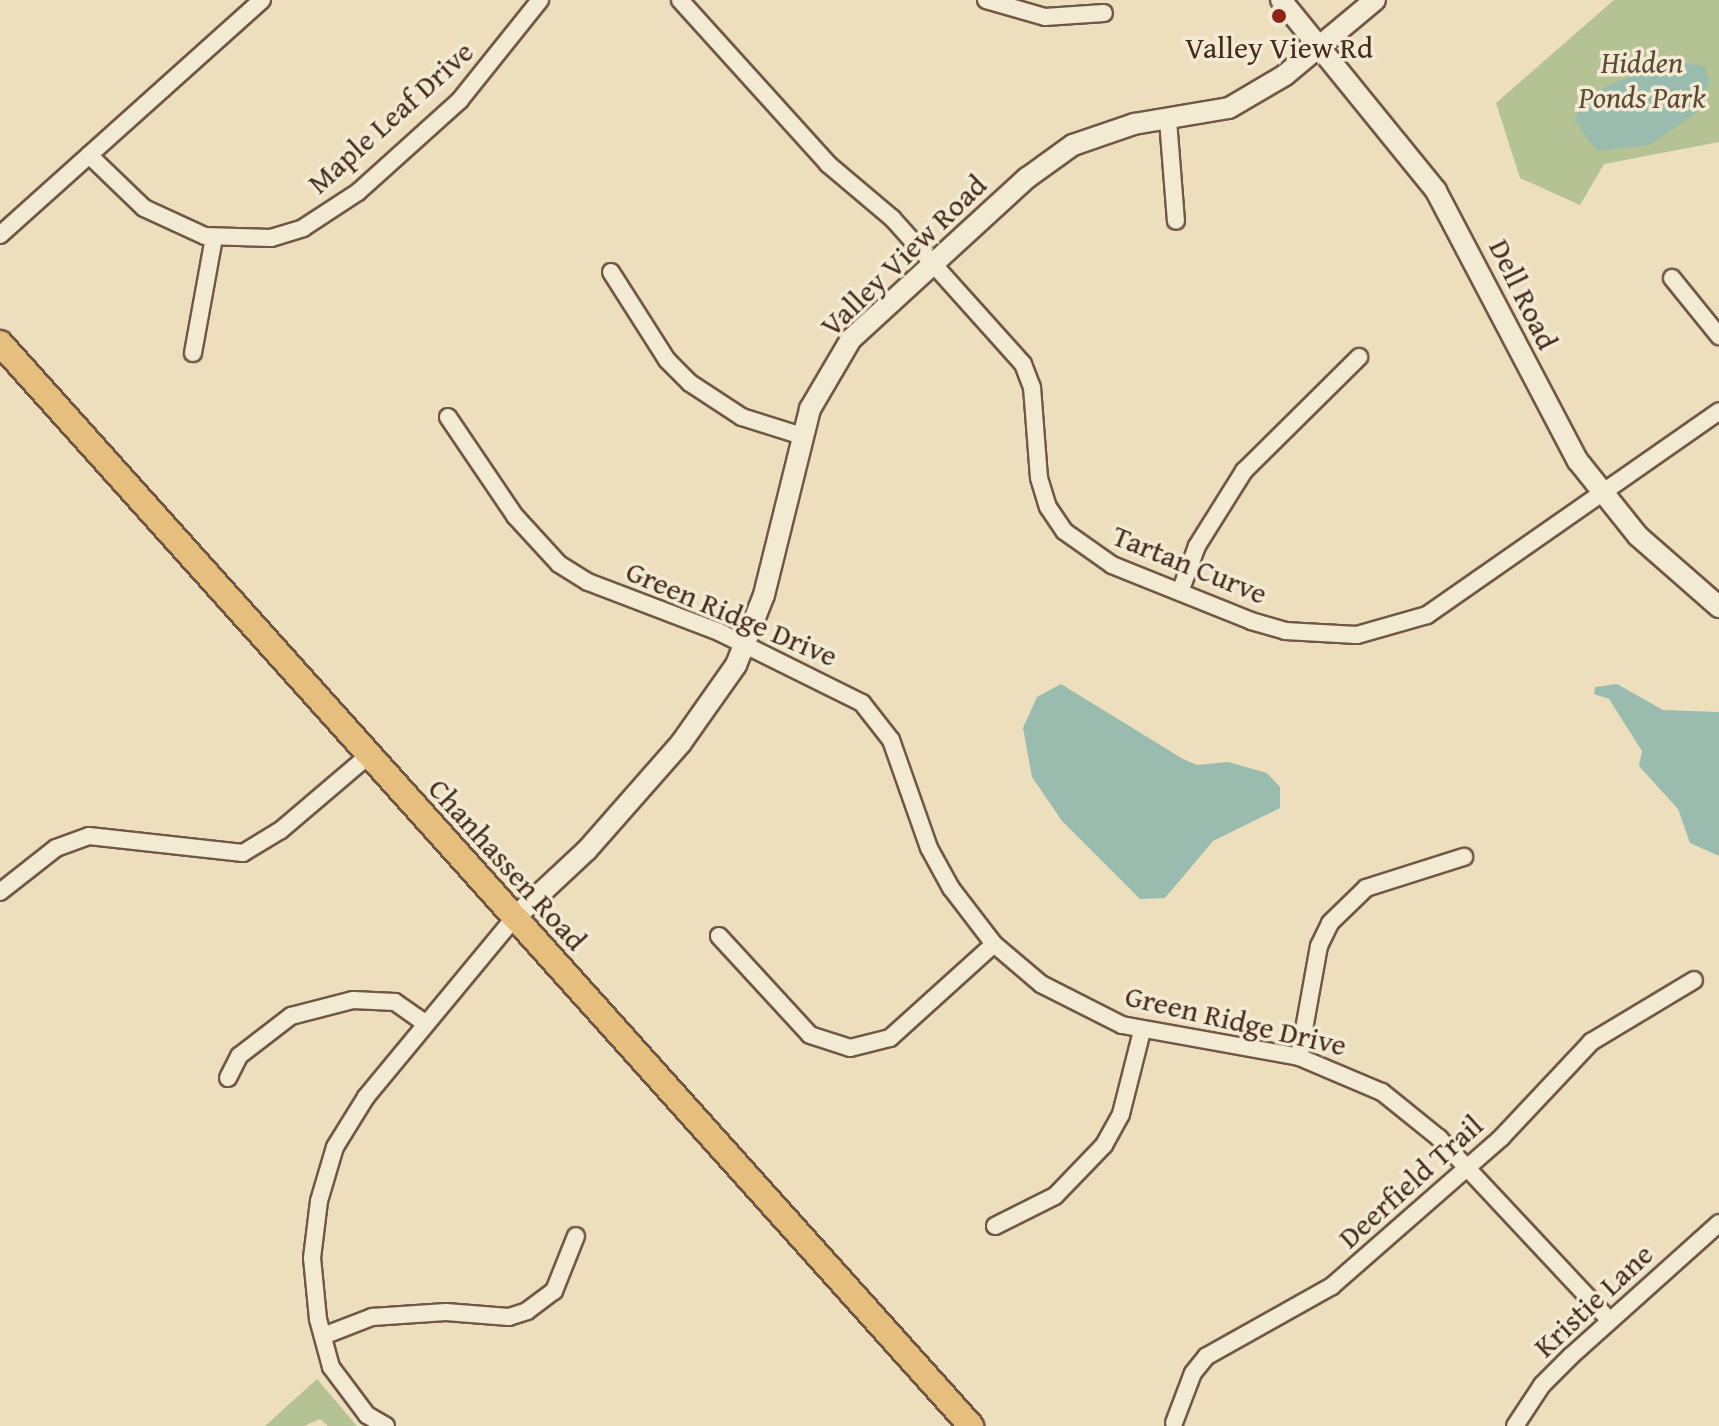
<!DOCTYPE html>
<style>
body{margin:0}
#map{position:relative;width:1719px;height:1426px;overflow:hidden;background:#eddebd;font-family:"Gentium Book Plus",serif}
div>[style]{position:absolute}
.green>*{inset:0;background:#b4c294}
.water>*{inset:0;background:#99bcaf}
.roads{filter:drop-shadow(2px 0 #705845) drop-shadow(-2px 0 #705845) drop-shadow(0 2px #705845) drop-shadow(0 -2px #705845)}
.minor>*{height:16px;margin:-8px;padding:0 8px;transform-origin:8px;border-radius:8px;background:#f3ead4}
.tertiary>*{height:20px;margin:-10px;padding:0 10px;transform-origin:10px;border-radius:10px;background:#f3ead4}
.primary>*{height:24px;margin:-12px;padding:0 12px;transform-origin:12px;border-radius:12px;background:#e6bf7e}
.dots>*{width:22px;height:22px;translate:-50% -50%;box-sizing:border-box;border:4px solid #f3ead4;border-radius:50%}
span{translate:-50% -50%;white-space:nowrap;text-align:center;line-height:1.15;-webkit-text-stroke:7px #f3ead4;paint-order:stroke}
.poi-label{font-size:30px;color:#462b1d}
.park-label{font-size:30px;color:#5c4935;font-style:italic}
.street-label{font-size:30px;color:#462b1d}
</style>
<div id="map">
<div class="green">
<div style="clip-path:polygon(1614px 0,1719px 0,1719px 142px,1604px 164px,1580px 205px,1520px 178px,1496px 103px)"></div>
<div style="clip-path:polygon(317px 1379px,357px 1426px,328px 1426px,320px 1419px,304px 1426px,265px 1426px)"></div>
</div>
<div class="water">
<div style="clip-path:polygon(1668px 61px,1705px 66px,1710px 81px,1695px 114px,1649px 145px,1597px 151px,1575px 121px,1578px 113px,1605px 87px)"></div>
<div style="clip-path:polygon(1061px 684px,1183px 759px,1197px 765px,1228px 762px,1267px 773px,1280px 787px,1280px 808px,1213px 841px,1165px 898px,1140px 899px,1062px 821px,1032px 777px,1023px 728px,1037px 697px)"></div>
<div style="clip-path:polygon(1617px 684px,1663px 710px,1719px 712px,1719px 856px,1690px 843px,1678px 809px,1639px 766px,1642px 751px,1609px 699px,1594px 694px,1595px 687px)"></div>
</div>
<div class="roads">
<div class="minor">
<div style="left:680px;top:0;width:221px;rotate:47.9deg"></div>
<div style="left:828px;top:164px;width:84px;rotate:40.2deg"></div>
<div style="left:892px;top:218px;width:196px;rotate:48.1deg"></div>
<div style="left:1023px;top:364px;width:25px;rotate:69deg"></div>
<div style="left:1032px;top:387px;width:91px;rotate:85.6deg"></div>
<div style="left:1039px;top:478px;width:30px;rotate:73deg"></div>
<div style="left:1048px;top:507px;width:29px;rotate:56deg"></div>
<div style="left:1064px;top:531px;width:59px;rotate:35.3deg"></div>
<div style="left:1112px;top:565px;width:150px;rotate:21.9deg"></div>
<div style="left:1251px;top:621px;width:35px;rotate:16deg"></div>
<div style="left:1285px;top:631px;width:72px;rotate:3.2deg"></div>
<div style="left:1357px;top:635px;width:73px;rotate:-15.9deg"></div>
<div style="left:1427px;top:615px;width:356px;rotate:-34.9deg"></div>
<div style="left:986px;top:0;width:61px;rotate:16.1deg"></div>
<div style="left:1045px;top:17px;width:59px;rotate:-3.9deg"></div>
<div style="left:1168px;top:120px;width:101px;rotate:85.5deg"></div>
<div style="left:89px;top:155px;width:76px;rotate:43.9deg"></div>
<div style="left:144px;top:208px;width:67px;rotate:24.7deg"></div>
<div style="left:205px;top:236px;width:66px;rotate:1.7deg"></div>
<div style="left:271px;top:238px;width:34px;rotate:-17deg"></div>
<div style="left:303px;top:228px;width:66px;rotate:-33.2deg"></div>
<div style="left:358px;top:192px;width:137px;rotate:-42deg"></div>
<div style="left:460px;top:100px;width:128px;rotate:-51.3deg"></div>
<div style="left:0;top:235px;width:352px;rotate:-41.9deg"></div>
<div style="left:611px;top:272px;width:104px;rotate:57.5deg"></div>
<div style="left:667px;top:360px;width:33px;rotate:45deg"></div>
<div style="left:690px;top:383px;width:62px;rotate:33.2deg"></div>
<div style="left:742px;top:417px;width:63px;rotate:17.6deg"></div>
<div style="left:1672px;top:278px;width:75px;rotate:51deg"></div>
<div style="left:193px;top:353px;width:117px;rotate:-79.7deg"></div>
<div style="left:448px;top:417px;width:120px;rotate:55.9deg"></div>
<div style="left:515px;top:516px;width:65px;rotate:47.5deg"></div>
<div style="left:559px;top:564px;width:34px;rotate:32deg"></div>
<div style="left:588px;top:582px;width:140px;rotate:20.9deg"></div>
<div style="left:719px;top:632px;width:160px;rotate:26.4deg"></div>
<div style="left:862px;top:703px;width:47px;rotate:51.9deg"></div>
<div style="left:891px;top:740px;width:114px;rotate:70.6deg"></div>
<div style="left:929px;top:848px;width:46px;rotate:61.2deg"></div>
<div style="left:951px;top:888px;width:71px;rotate:52.5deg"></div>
<div style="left:994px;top:944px;width:62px;rotate:40.4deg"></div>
<div style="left:1041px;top:984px;width:91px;rotate:26.8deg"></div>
<div style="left:1122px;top:1025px;width:180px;rotate:10.2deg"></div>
<div style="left:1299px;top:1057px;width:90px;rotate:22.9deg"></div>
<div style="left:1382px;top:1092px;width:73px;rotate:38.9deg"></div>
<div style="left:1439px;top:1138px;width:250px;rotate:46.9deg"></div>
<div style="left:1180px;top:592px;width:49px;rotate:-69.7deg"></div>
<div style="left:1197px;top:546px;width:89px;rotate:-57.9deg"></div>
<div style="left:1244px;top:471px;width:162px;rotate:-44.7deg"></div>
<div style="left:0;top:892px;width:71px;rotate:-38.2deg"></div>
<div style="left:56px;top:848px;width:35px;rotate:-20deg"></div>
<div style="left:89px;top:836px;width:155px;rotate:6.3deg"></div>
<div style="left:243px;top:853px;width:44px;rotate:-31.2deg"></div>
<div style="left:281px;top:830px;width:114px;rotate:-40.4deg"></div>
<div style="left:719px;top:936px;width:134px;rotate:47.4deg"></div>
<div style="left:810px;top:1035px;width:42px;rotate:18deg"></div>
<div style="left:850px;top:1048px;width:41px;rotate:-14deg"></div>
<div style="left:890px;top:1038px;width:140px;rotate:-42.1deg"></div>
<div style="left:1299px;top:1057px;width:113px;rotate:-79.8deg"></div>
<div style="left:1319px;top:946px;width:25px;rotate:-64deg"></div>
<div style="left:1330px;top:923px;width:50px;rotate:-44.2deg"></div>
<div style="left:1366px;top:888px;width:103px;rotate:-17.6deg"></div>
<div style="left:228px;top:1078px;width:25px;rotate:-63deg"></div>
<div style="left:239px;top:1056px;width:66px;rotate:-37.6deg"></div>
<div style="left:291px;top:1016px;width:64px;rotate:-14.5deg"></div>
<div style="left:353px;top:1000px;width:42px;rotate:2.7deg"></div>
<div style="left:395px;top:1002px;width:35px;rotate:35deg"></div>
<div style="left:995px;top:1226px;width:67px;rotate:-26.6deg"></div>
<div style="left:1055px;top:1196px;width:71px;rotate:-46.1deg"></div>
<div style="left:1104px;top:1145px;width:35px;rotate:-61deg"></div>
<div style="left:1121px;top:1114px;width:86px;rotate:-75.8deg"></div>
<div style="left:323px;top:1336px;width:53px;rotate:-21.2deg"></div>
<div style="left:372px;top:1317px;width:74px;rotate:-3.9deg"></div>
<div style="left:446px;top:1312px;width:63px;rotate:4.5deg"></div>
<div style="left:509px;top:1317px;width:19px;rotate:-18deg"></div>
<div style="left:527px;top:1311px;width:34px;rotate:-37deg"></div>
<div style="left:554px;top:1291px;width:59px;rotate:-68.2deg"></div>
<div style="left:1174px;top:1423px;width:53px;rotate:-69.2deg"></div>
<div style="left:1193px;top:1373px;width:22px;rotate:-51deg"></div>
<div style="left:1207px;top:1356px;width:143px;rotate:-29.2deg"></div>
<div style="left:1332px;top:1286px;width:225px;rotate:-41.2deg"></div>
<div style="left:1501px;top:1138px;width:132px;rotate:-46.8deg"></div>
<div style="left:1591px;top:1042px;width:120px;rotate:-31deg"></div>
<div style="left:386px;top:1426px;width:22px;rotate:-150deg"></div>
<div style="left:367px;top:1415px;width:60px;rotate:-126.9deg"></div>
<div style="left:331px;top:1367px;width:50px;rotate:-105.2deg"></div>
<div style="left:318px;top:1319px;width:61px;rotate:-95.6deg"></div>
<div style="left:312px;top:1258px;width:57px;rotate:-83deg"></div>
<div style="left:319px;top:1201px;width:56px;rotate:-73.5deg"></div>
<div style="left:335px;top:1147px;width:59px;rotate:-58.2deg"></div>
<div style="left:366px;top:1097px;width:231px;rotate:-50.4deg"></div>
<div style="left:1515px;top:1426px;width:49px;rotate:-56.6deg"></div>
<div style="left:1542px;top:1385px;width:41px;rotate:-45deg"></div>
<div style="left:1571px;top:1356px;width:199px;rotate:-41.9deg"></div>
</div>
<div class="tertiary">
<div style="left:1281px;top:0;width:246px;rotate:50.9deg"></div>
<div style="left:1436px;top:191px;width:305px;rotate:62.3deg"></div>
<div style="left:1578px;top:461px;width:96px;rotate:51.3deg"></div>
<div style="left:1638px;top:536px;width:108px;rotate:41.2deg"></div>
<div style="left:513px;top:919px;width:101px;rotate:-43deg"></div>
<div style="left:587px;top:850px;width:142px;rotate:-48.7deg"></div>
<div style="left:681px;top:743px;width:95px;rotate:-54.8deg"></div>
<div style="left:736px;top:665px;width:75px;rotate:-68.2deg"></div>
<div style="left:764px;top:595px;width:192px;rotate:-76.1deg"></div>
<div style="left:810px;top:409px;width:81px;rotate:-59.6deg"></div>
<div style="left:851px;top:339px;width:239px;rotate:-42.5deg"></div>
<div style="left:1027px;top:178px;width:57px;rotate:-35.7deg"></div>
<div style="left:1073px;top:145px;width:65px;rotate:-19deg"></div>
<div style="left:1134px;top:124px;width:96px;rotate:-9.6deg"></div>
<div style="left:1229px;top:108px;width:65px;rotate:-30.5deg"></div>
<div style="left:1285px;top:75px;width:117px;rotate:-39.8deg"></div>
</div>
<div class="primary">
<div style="left:0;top:343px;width:1455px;rotate:48.12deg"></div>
</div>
</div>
<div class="dots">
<div style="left:1279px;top:16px;background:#8f2418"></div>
</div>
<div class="poi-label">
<span style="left:1279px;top:47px">Valley View Rd</span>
</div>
<div class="park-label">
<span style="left:1642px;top:79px">Hidden<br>Ponds Park</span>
</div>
<div class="street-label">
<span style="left:390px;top:117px;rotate:-42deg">Maple Leaf Drive</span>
<span style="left:903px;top:255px;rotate:-44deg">Valley View Road</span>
<span style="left:1524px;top:294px;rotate:64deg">Dell Road</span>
<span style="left:1190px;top:564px;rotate:22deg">Tartan Curve</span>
<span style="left:732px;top:613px;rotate:23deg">Green Ridge Drive</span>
<span style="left:508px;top:864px;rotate:48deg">Chanhassen Road</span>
<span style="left:1236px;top:1020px;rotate:13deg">Green Ridge Drive</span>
<span style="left:1410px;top:1181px;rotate:-42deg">Deerfield Trail</span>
<span style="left:1593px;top:1300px;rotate:-43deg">Kristie Lane</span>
</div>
</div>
